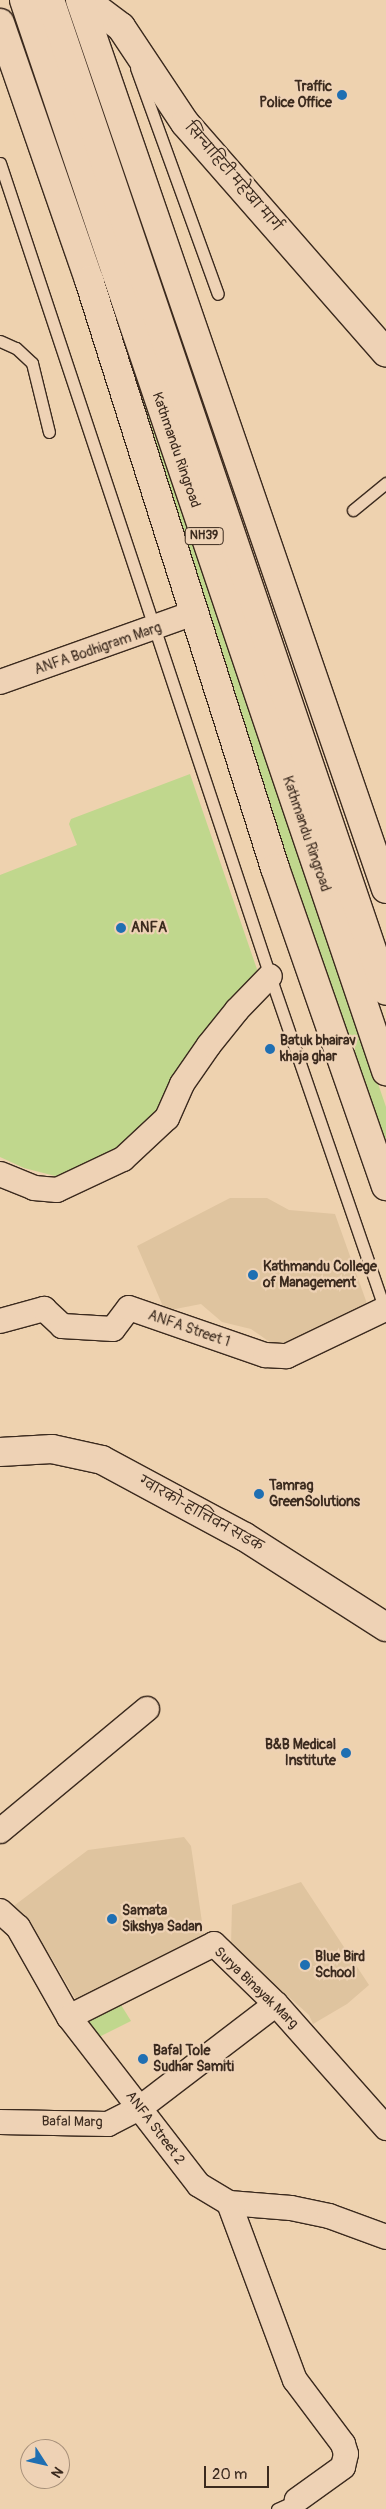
<!DOCTYPE html>
<meta charset="utf-8">
<style>
body{margin:0}
#map{position:relative;width:386px;height:2509px;overflow:hidden;background:#eed2af;font-family:Pangolin,"Playpen Sans Deva",sans-serif}
div>[style]{position:absolute}
.built>*{inset:0;background:#dfc49f}
.green>*{inset:0;background:#c0d78d}
.roads{filter:drop-shadow(1px 0 #3b2a1e) drop-shadow(-1px 0 #3b2a1e) drop-shadow(0 1px #3b2a1e) drop-shadow(0 -1px #3b2a1e)}
.lane>*{height:11px;margin:-5.5px;padding:0 5.5px;transform-origin:5.5px;border-radius:5.5px;background:#eed2b5}
.street>*{height:24px;margin:-12px;padding:0 12px;transform-origin:12px;border-radius:12px;background:#eed2b5}
.secondary>*{height:28px;margin:-14px;padding:0 14px;transform-origin:14px;border-radius:14px;background:#eed2b5}
.primary>*{height:28px;margin:-14px;padding:0 14px;transform-origin:14px;border-radius:14px;background:#eed2b5}
.highway>*{height:28px;margin:-14px;padding:0 14px;transform-origin:14px;border-radius:14px;background:#eed2b5}
.dots>*{width:14px;height:14px;translate:-50% -50%;box-sizing:border-box;border:2px solid #eed2b5;border-radius:50%}
span{translate:-50% -50%;white-space:nowrap;text-align:center;line-height:1.15;-webkit-text-stroke:4.5px #eed2b5;paint-order:stroke}
.shield-label span{padding:1px 4px;background:#eed2b5;border:1px solid;border-radius:4px;-webkit-text-stroke-width:0}
.shield-label{font-size:12px;color:#3b2a1e;font-weight:700}
.poi-label{font-size:14px;color:#3b2a1e;font-weight:700}
.right{translate:-100% -50%;text-align:right}
.left{translate:0 -50%;text-align:left}
.street-label{font-size:14px;color:#3b2a1e}
.north{position:absolute;left:20px;top:2439px;width:50px;height:50px;box-sizing:border-box;background:#eed2b5;border:1px solid #a68f79;border-radius:50%;rotate:125deg;font-size:14px;font-weight:700;line-height:20px;text-align:center;color:#3b2a1e}
.north::after{content:'';display:block;margin:auto;width:18px;height:22px;background:#1f6fb2;clip-path:polygon(50% 0,100% 100%,50% 72%,0 100%)}
.scale{position:absolute;left:204px;top:2466px;width:65px;height:22px;box-sizing:border-box;border:2px solid #3b2a1e;border-top:0;padding-left:6px;font-size:15px;line-height:18px;white-space:nowrap;color:#3b2a1e;-webkit-text-stroke:4px #eed2b5;paint-order:stroke}
</style>
<div id="map">
<div class="built">
<div style="clip-path:polygon(230px 1198px,267px 1198px,289px 1210px,335px 1214px,370px 1312px,281px 1350px,251px 1329px,222px 1322px,201px 1304px,165px 1311px,137px 1246px)"></div>
<div style="clip-path:polygon(184px 1837px,191px 1846px,204px 1936px,79px 2005px,51px 1957px,11px 1908px,88px 1850px)"></div>
<div style="clip-path:polygon(301px 1882px,369px 1985px,347px 2004px,313px 2024px,309px 2015px,231px 1945px,232px 1905px)"></div>
</div>
<div class="green">
<div style="clip-path:polygon(132px 368px,386px 1107px,386px 1156px,288px 874px,126px 369px)"></div>
<div style="clip-path:polygon(190px 774px,261px 981px,165px 1109px,125px 1150px,59px 1177px,24px 1168px,0 1157px,0 875px,77px 845px,69px 824px,71px 819px)"></div>
<div style="clip-path:polygon(118px 2000px,131px 2021px,95px 2039px,80px 2021px)"></div>
</div>
<div class="roads">
<div class="lane">
<div style="left:136px;top:68px;width:240px;rotate:70.1deg"></div>
<div style="left:0;top:163px;width:857px;rotate:71.63deg"></div>
<div style="left:270px;top:976px;width:355px;rotate:71deg"></div>
<div style="left:0;top:341px;width:17px;rotate:24deg"></div>
<div style="left:16px;top:348px;width:22px;rotate:43deg"></div>
<div style="left:32px;top:363px;width:71px;rotate:76.2deg"></div>
<div style="left:353px;top:510px;width:43px;rotate:-39.3deg"></div>
<div style="left:277px;top:2509px;width:22px;rotate:-24deg"></div>
<div style="left:297px;top:2500px;width:3px;rotate:45deg"></div>
</div>
<div class="street">
<div style="left:0;top:682px;width:206px;rotate:-19.6deg"></div>
<div style="left:0;top:1174px;width:37px;rotate:22deg"></div>
<div style="left:34px;top:1188px;width:23px;rotate:5deg"></div>
<div style="left:57px;top:1190px;width:73px;rotate:-25.2deg"></div>
<div style="left:123px;top:1159px;width:60px;rotate:-43deg"></div>
<div style="left:167px;top:1118px;width:37px;rotate:-66deg"></div>
<div style="left:182px;top:1084px;width:47px;rotate:-55.3deg"></div>
<div style="left:209px;top:1045px;width:45px;rotate:-51.3deg"></div>
<div style="left:237px;top:1010px;width:47px;rotate:-45.9deg"></div>
<div style="left:0;top:1321px;width:46px;rotate:-15.3deg"></div>
<div style="left:44px;top:1309px;width:25px;rotate:43deg"></div>
<div style="left:62px;top:1326px;width:51px;rotate:3.4deg"></div>
<div style="left:113px;top:1329px;width:26px;rotate:-53deg"></div>
<div style="left:129px;top:1308px;width:144px;rotate:19.1deg"></div>
<div style="left:265px;top:1355px;width:22px;rotate:3deg"></div>
<div style="left:287px;top:1356px;width:109px;rotate:-25.6deg"></div>
<div style="left:0;top:1831px;width:191px;rotate:-39.7deg"></div>
<div style="left:0;top:1911px;width:24px;rotate:42deg"></div>
<div style="left:18px;top:1927px;width:103px;rotate:60.5deg"></div>
<div style="left:69px;top:2017px;width:212px;rotate:52.3deg"></div>
<div style="left:199px;top:2185px;width:35px;rotate:31deg"></div>
<div style="left:229px;top:2203px;width:62px;rotate:4.6deg"></div>
<div style="left:291px;top:2208px;width:39px;rotate:12deg"></div>
<div style="left:329px;top:2216px;width:61px;rotate:20.2deg"></div>
<div style="left:69px;top:2017px;width:162px;rotate:-26.7deg"></div>
<div style="left:214px;top:1944px;width:86px;rotate:44.1deg"></div>
<div style="left:276px;top:2004px;width:166px;rotate:48.4deg"></div>
<div style="left:0;top:2122px;width:108px;rotate:1.1deg"></div>
<div style="left:108px;top:2124px;width:36px;rotate:-27deg"></div>
<div style="left:140px;top:2108px;width:171px;rotate:-37.4deg"></div>
<div style="left:229px;top:2203px;width:189px;rotate:69.6deg"></div>
<div style="left:295px;top:2380px;width:80px;rotate:53.1deg"></div>
<div style="left:343px;top:2444px;width:10px;rotate:73deg"></div>
<div style="left:346px;top:2454px;width:13px;rotate:103deg"></div>
<div style="left:343px;top:2467px;width:57px;rotate:144.3deg"></div>
</div>
<div class="secondary">
<div style="left:85px;top:0;width:45px;rotate:36.9deg"></div>
<div style="left:121px;top:27px;width:115px;rotate:56.3deg"></div>
<div style="left:185px;top:123px;width:305px;rotate:48.8deg"></div>
<div style="left:0;top:1452px;width:52px;rotate:-3.3deg"></div>
<div style="left:52px;top:1449px;width:51px;rotate:12.4deg"></div>
<div style="left:102px;top:1460px;width:162px;rotate:28.3deg"></div>
<div style="left:245px;top:1537px;width:167px;rotate:32.6deg"></div>
</div>
<div class="primary">
<div style="left:80px;top:0;width:940px;rotate:71.01deg"></div>
<div style="left:0;top:23px;width:272px;rotate:70.9deg"></div>
<div style="left:89px;top:280px;width:617px;rotate:72.45deg"></div>
<div style="left:275px;top:868px;width:337px;rotate:70.8deg"></div>
</div>
<div class="highway">
<div style="left:24px;top:0;width:1131px;rotate:71.32deg"></div>
<div style="left:50px;top:0;width:1046px;rotate:71.27deg"></div>
</div>
</div>
<div class="dots">
<div style="left:342px;top:95px;background:#1f6fb2"></div>
<div style="left:121px;top:928px;background:#1f6fb2"></div>
<div style="left:270px;top:1049px;background:#1f6fb2"></div>
<div style="left:253px;top:1275px;background:#1f6fb2"></div>
<div style="left:259px;top:1494px;background:#1f6fb2"></div>
<div style="left:346px;top:1753px;background:#1f6fb2"></div>
<div style="left:112px;top:1919px;background:#1f6fb2"></div>
<div style="left:305px;top:1965px;background:#1f6fb2"></div>
<div style="left:143px;top:2059px;background:#1f6fb2"></div>
</div>
<div class="shield-label">
<span style="left:204px;top:536px">NH39</span>
</div>
<div class="poi-label">
<span class="right" style="left:332px;top:95px">Traffic<br>Police Office</span>
<span class="left" style="left:131px;top:928px">ANFA</span>
<span class="left" style="left:280px;top:1049px">Batuk bhairav<br>khaja ghar</span>
<span class="left" style="left:263px;top:1275px">Kathmandu College<br>of Management</span>
<span class="left" style="left:269px;top:1494px">Tamrag<br>GreenSolutions</span>
<span class="right" style="left:336px;top:1753px">B&amp;B Medical<br>Institute</span>
<span class="left" style="left:122px;top:1919px">Samata<br>Sikshya Sadan</span>
<span class="left" style="left:315px;top:1965px">Blue Bird<br>School</span>
<span class="left" style="left:153px;top:2059px">Bafal Tole<br>Sudhar Samiti</span>
</div>
<div class="street-label">
<span style="left:233px;top:177px;rotate:49deg">सिन्चाहिटी महेखा मार्ग</span>
<span style="left:176px;top:450px;rotate:71deg">Kathmandu Ringroad</span>
<span style="left:98px;top:649px;rotate:-19deg">ANFA Bodhigram Marg</span>
<span style="left:306px;top:834px;rotate:71deg">Kathmandu Ringroad</span>
<span style="left:189px;top:1329px;rotate:19deg">ANFA Street 1</span>
<span style="left:201px;top:1514px;rotate:29deg">ग्वारको-हात्तिवन सडक</span>
<span style="left:256px;top:1988px;rotate:44deg">Surya Binayak Marg</span>
<span style="left:72px;top:2122px;rotate:1deg">Bafal Marg</span>
<span style="left:155px;top:2128px;rotate:53deg">ANFA Street 2</span>
</div>
<div class="north">N</div>
<div class="scale">20 m</div>
</div>
